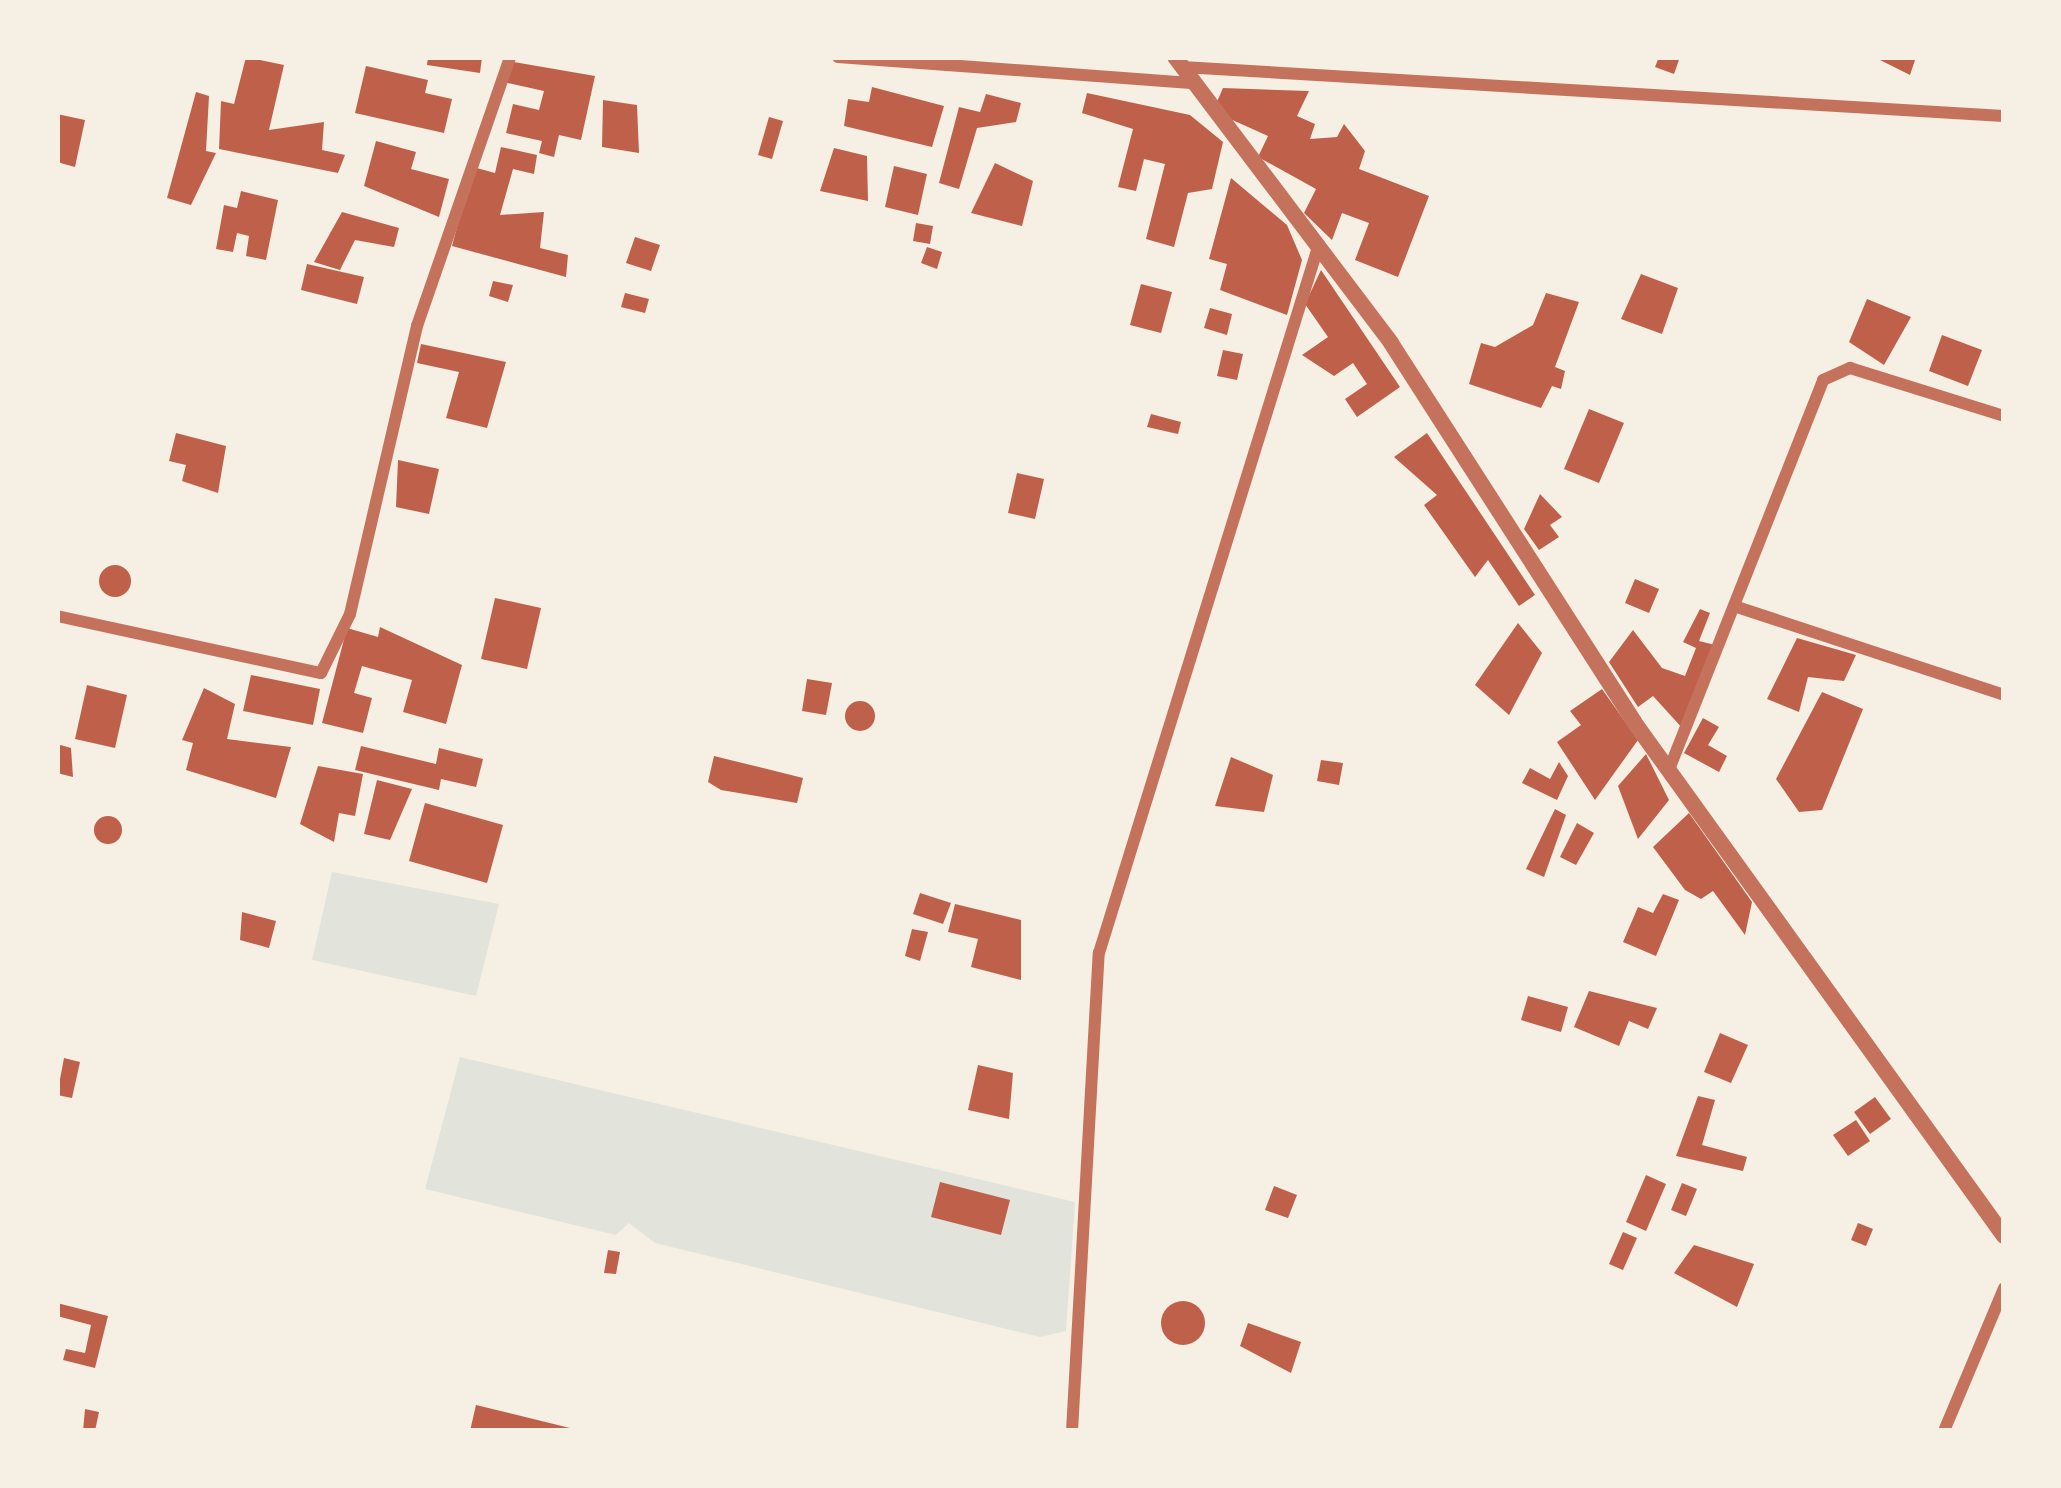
<!DOCTYPE html>
<style>
body{margin:0}
#map{position:relative;width:2061px;height:1488px;overflow:hidden;background:#f6efe4;font-family:"Titillium Web",sans-serif}
div>[style]{position:absolute}
.green>*{inset:0;background:#e2e4dc}
.building>*{inset:0;background:#bf614a}
.round{border-radius:50%}
.minor>*{height:12px;margin:-6px;padding:0 6px;transform-origin:6px;border-radius:6px;background:#c5725c}
.tertiary>*{height:16px;margin:-8px;padding:0 8px;transform-origin:8px;border-radius:8px;background:#c5725c}
span{translate:-50% -50%;white-space:nowrap;text-align:center;line-height:1.15;-webkit-text-stroke:12px #f6efe4;paint-order:stroke}
.frame{position:absolute;inset:0;border:60px solid #f6efe4;pointer-events:none}
</style>
<div id="map">
<div class="green">
<div style="clip-path:polygon(332px 872px,499px 904px,476px 996px,312px 960px)"></div>
<div style="clip-path:polygon(460px 1057px,1075px 1202px,1066px 1331px,1040px 1337px,655px 1243px,629px 1223px,616px 1235px,425px 1189px)"></div>
</div>
<div class="building">
<div style="clip-path:polygon(246px 57px,284px 65px,269px 130px,324px 122px,322px 150px,345px 155px,338px 173px,219px 149px,221px 101px,234px 104px)"></div>
<div style="clip-path:polygon(428px 57px,482px 57px,480px 73px,427px 65px)"></div>
<div style="clip-path:polygon(1659px 57px,1680px 57px,1674px 74px,1655px 67px)"></div>
<div style="clip-path:polygon(1874px 57px,1916px 57px,1910px 75px)"></div>
<div style="clip-path:polygon(508px 61px,595px 76px,581px 140px,559px 135px,554px 157px,539px 153px,542px 141px,506px 133px,513px 104px,539px 110px,544px 91px,503px 82px)"></div>
<div style="clip-path:polygon(366px 66px,428px 80px,425px 93px,452px 99px,444px 133px,355px 113px)"></div>
<div style="clip-path:polygon(872px 87px,944px 106px,932px 147px,844px 126px,848px 99px,869px 102px)"></div>
<div style="clip-path:polygon(1223px 88px,1309px 91px,1297px 116px,1315px 124px,1310px 139px,1337px 137px,1344px 124px,1365px 151px,1359px 169px,1429px 196px,1398px 277px,1355px 260px,1369px 223px,1342px 213px,1332px 240px,1304px 213px,1316px 189px,1258px 157px,1268px 136px,1228px 118px,1216px 104px)"></div>
<div style="clip-path:polygon(196px 92px,209px 96px,206px 151px,216px 153px,191px 205px,167px 198px)"></div>
<div style="clip-path:polygon(1087px 93px,1190px 115px,1223px 142px,1212px 189px,1188px 193px,1174px 247px,1146px 239px,1165px 164px,1144px 159px,1136px 191px,1118px 187px,1133px 129px,1082px 113px)"></div>
<div style="clip-path:polygon(986px 94px,1021px 103px,1016px 122px,977px 128px,959px 189px,939px 183px,959px 107px,980px 112px)"></div>
<div style="clip-path:polygon(603px 100px,637px 105px,639px 153px,602px 147px)"></div>
<div style="clip-path:polygon(57px 114px,85px 120px,75px 167px,57px 162px)"></div>
<div style="clip-path:polygon(769px 117px,783px 121px,772px 159px,758px 155px)"></div>
<div style="clip-path:polygon(376px 141px,416px 152px,411px 169px,449px 179px,439px 217px,364px 186px)"></div>
<div style="clip-path:polygon(501px 147px,537px 155px,534px 174px,513px 169px,500px 215px,544px 212px,540px 248px,568px 255px,566px 277px,452px 246px,473px 167px,495px 173px)"></div>
<div style="clip-path:polygon(834px 148px,867px 156px,868px 201px,820px 191px)"></div>
<div style="clip-path:polygon(995px 163px,1033px 181px,1022px 226px,971px 213px)"></div>
<div style="clip-path:polygon(894px 166px,927px 174px,918px 215px,885px 207px)"></div>
<div style="clip-path:polygon(1231px 178px,1287px 225px,1302px 260px,1287px 315px,1220px 290px,1227px 264px,1209px 259px)"></div>
<div style="clip-path:polygon(241px 191px,278px 200px,266px 260px,246px 256px,249px 236px,237px 233px,233px 252px,216px 249px,224px 205px,237px 208px)"></div>
<div style="clip-path:polygon(342px 212px,399px 228px,394px 247px,355px 240px,340px 270px,314px 262px)"></div>
<div style="clip-path:polygon(916px 223px,933px 226px,930px 244px,913px 241px)"></div>
<div style="clip-path:polygon(635px 237px,660px 245px,651px 271px,626px 263px)"></div>
<div style="clip-path:polygon(927px 247px,942px 252px,937px 269px,921px 263px)"></div>
<div style="clip-path:polygon(307px 264px,364px 277px,357px 304px,301px 290px)"></div>
<div style="clip-path:polygon(1321px 270px,1400px 387px,1357px 417px,1345px 399px,1367px 384px,1353px 363px,1334px 376px,1302px 355px,1328px 337px,1305px 304px)"></div>
<div style="clip-path:polygon(1641px 274px,1678px 288px,1662px 334px,1621px 319px)"></div>
<div style="clip-path:polygon(493px 281px,513px 285px,508px 302px,489px 296px)"></div>
<div style="clip-path:polygon(1141px 284px,1172px 292px,1161px 333px,1130px 325px)"></div>
<div style="clip-path:polygon(625px 293px,649px 299px,645px 313px,621px 307px)"></div>
<div style="clip-path:polygon(1546px 293px,1579px 302px,1555px 367px,1565px 371px,1561px 389px,1552px 386px,1541px 408px,1469px 384px,1481px 343px,1495px 347px,1533px 325px)"></div>
<div style="clip-path:polygon(1867px 299px,1911px 317px,1884px 365px,1849px 342px)"></div>
<div style="clip-path:polygon(1210px 308px,1232px 314px,1227px 335px,1204px 328px)"></div>
<div style="clip-path:polygon(1942px 335px,1982px 350px,1968px 386px,1929px 371px)"></div>
<div style="clip-path:polygon(421px 344px,506px 362px,487px 428px,446px 418px,459px 372px,417px 363px)"></div>
<div style="clip-path:polygon(1223px 350px,1243px 354px,1237px 380px,1217px 376px)"></div>
<div style="clip-path:polygon(1589px 409px,1624px 423px,1599px 483px,1564px 469px)"></div>
<div style="clip-path:polygon(1151px 414px,1181px 422px,1178px 434px,1147px 427px)"></div>
<div style="clip-path:polygon(176px 433px,226px 446px,218px 493px,182px 481px,186px 465px,169px 461px)"></div>
<div style="clip-path:polygon(1427px 433px,1535px 595px,1519px 606px,1488px 560px,1475px 577px,1424px 505px,1437px 495px,1394px 457px)"></div>
<div style="clip-path:polygon(398px 460px,439px 469px,429px 514px,396px 507px)"></div>
<div style="clip-path:polygon(1017px 473px,1044px 479px,1035px 519px,1008px 513px)"></div>
<div style="clip-path:polygon(1540px 494px,1562px 517px,1550px 525px,1559px 537px,1539px 550px,1524px 529px)"></div>
<div class="round" style="left:99px;top:565px;width:32px;height:32px"></div>
<div style="clip-path:polygon(1635px 579px,1659px 589px,1649px 613px,1625px 603px)"></div>
<div style="clip-path:polygon(495px 598px,541px 608px,527px 669px,481px 659px)"></div>
<div style="clip-path:polygon(1700px 609px,1710px 613px,1699px 641px,1719px 646px,1684px 730px,1653px 696px,1638px 707px,1609px 662px,1633px 630px,1662px 668px,1685px 676px,1696px 648px,1683px 642px)"></div>
<div style="clip-path:polygon(1518px 623px,1542px 653px,1509px 715px,1475px 685px)"></div>
<div style="clip-path:polygon(380px 627px,462px 665px,446px 724px,403px 712px,412px 680px,362px 666px,354px 693px,372px 698px,363px 733px,322px 723px,347px 628px,378px 637px)"></div>
<div style="clip-path:polygon(1797px 638px,1856px 655px,1844px 681px,1808px 677px,1799px 712px,1767px 699px)"></div>
<div style="clip-path:polygon(251px 675px,320px 689px,313px 725px,243px 711px)"></div>
<div style="clip-path:polygon(807px 679px,832px 683px,826px 715px,802px 711px)"></div>
<div style="clip-path:polygon(87px 685px,127px 695px,115px 748px,75px 739px)"></div>
<div style="clip-path:polygon(204px 688px,235px 704px,227px 739px,291px 747px,276px 798px,186px 770px,193px 743px,182px 740px)"></div>
<div style="clip-path:polygon(1602px 689px,1638px 740px,1595px 800px,1557px 742px,1581px 725px,1570px 711px)"></div>
<div style="clip-path:polygon(1822px 692px,1863px 709px,1822px 810px,1799px 812px,1776px 779px)"></div>
<div class="round" style="left:845px;top:701px;width:30px;height:30px"></div>
<div style="clip-path:polygon(1703px 718px,1719px 727px,1708px 745px,1727px 756px,1719px 772px,1684px 753px)"></div>
<div style="clip-path:polygon(57px 744px,71px 748px,73px 777px,57px 773px)"></div>
<div style="clip-path:polygon(361px 746px,436px 764px,439px 748px,483px 759px,476px 787px,441px 779px,439px 790px,355px 770px)"></div>
<div style="clip-path:polygon(1646px 754px,1669px 800px,1638px 839px,1618px 786px)"></div>
<div style="clip-path:polygon(714px 756px,803px 778px,797px 803px,721px 790px,708px 782px)"></div>
<div style="clip-path:polygon(1231px 757px,1273px 775px,1264px 812px,1215px 806px)"></div>
<div style="clip-path:polygon(1321px 760px,1343px 763px,1339px 785px,1317px 781px)"></div>
<div style="clip-path:polygon(1559px 762px,1568px 776px,1557px 800px,1522px 783px,1530px 768px,1550px 779px)"></div>
<div style="clip-path:polygon(318px 766px,363px 774px,355px 816px,339px 813px,334px 842px,300px 824px)"></div>
<div style="clip-path:polygon(377px 780px,412px 789px,390px 840px,364px 834px)"></div>
<div style="clip-path:polygon(425px 803px,503px 825px,487px 883px,409px 861px)"></div>
<div style="clip-path:polygon(1555px 809px,1566px 815px,1544px 877px,1526px 869px)"></div>
<div style="clip-path:polygon(1689px 813px,1752px 902px,1745px 935px,1713px 891px,1701px 899px,1685px 890px,1653px 847px)"></div>
<div class="round" style="left:94px;top:816px;width:28px;height:28px"></div>
<div style="clip-path:polygon(1577px 823px,1594px 833px,1576px 865px,1560px 857px)"></div>
<div style="clip-path:polygon(920px 893px,951px 903px,943px 924px,913px 914px)"></div>
<div style="clip-path:polygon(1663px 894px,1679px 900px,1656px 956px,1623px 942px,1638px 907px,1653px 913px)"></div>
<div style="clip-path:polygon(955px 904px,1021px 920px,1021px 980px,971px 967px,978px 939px,948px 932px)"></div>
<div style="clip-path:polygon(242px 912px,276px 921px,269px 948px,240px 940px)"></div>
<div style="clip-path:polygon(912px 929px,928px 932px,920px 961px,905px 956px)"></div>
<div style="clip-path:polygon(1589px 991px,1657px 1008px,1648px 1029px,1629px 1021px,1619px 1046px,1574px 1027px)"></div>
<div style="clip-path:polygon(1528px 996px,1568px 1007px,1561px 1032px,1521px 1020px)"></div>
<div style="clip-path:polygon(1720px 1033px,1748px 1045px,1731px 1083px,1704px 1072px)"></div>
<div style="clip-path:polygon(64px 1058px,80px 1062px,72px 1098px,57px 1095px)"></div>
<div style="clip-path:polygon(978px 1065px,1013px 1073px,1009px 1119px,968px 1110px)"></div>
<div style="clip-path:polygon(1698px 1096px,1715px 1100px,1702px 1145px,1747px 1157px,1743px 1171px,1676px 1156px)"></div>
<div style="clip-path:polygon(1875px 1097px,1891px 1119px,1870px 1134px,1854px 1112px)"></div>
<div style="clip-path:polygon(1856px 1120px,1870px 1141px,1848px 1156px,1833px 1135px)"></div>
<div style="clip-path:polygon(1646px 1175px,1666px 1184px,1646px 1231px,1626px 1222px)"></div>
<div style="clip-path:polygon(940px 1182px,1010px 1200px,1001px 1235px,931px 1217px)"></div>
<div style="clip-path:polygon(1682px 1183px,1697px 1189px,1686px 1216px,1671px 1210px)"></div>
<div style="clip-path:polygon(1274px 1186px,1297px 1195px,1288px 1218px,1265px 1210px)"></div>
<div style="clip-path:polygon(1858px 1223px,1873px 1229px,1866px 1246px,1851px 1240px)"></div>
<div style="clip-path:polygon(1623px 1232px,1637px 1238px,1623px 1270px,1609px 1264px)"></div>
<div style="clip-path:polygon(1694px 1245px,1754px 1264px,1737px 1307px,1674px 1273px)"></div>
<div style="clip-path:polygon(608px 1250px,620px 1252px,616px 1274px,604px 1273px)"></div>
<div class="round" style="left:1161px;top:1301px;width:44px;height:44px"></div>
<div style="clip-path:polygon(57px 1303px,108px 1316px,95px 1368px,63px 1360px,66px 1349px,85px 1353px,91px 1325px,57px 1316px)"></div>
<div style="clip-path:polygon(1248px 1323px,1301px 1342px,1291px 1373px,1240px 1346px)"></div>
<div style="clip-path:polygon(476px 1405px,574px 1429px,574px 1431px,470px 1431px)"></div>
<div style="clip-path:polygon(85px 1409px,99px 1412px,95px 1431px,83px 1431px)"></div>
</div>
<div class="minor">
<div style="left:838px;top:57px;width:357px;rotate:4.2deg"></div>
<div style="left:1182px;top:67px;width:823px;rotate:3.41deg"></div>
<div style="left:1740px;top:608px;width:278px;rotate:18.2deg"></div>
<div style="left:57px;top:616px;width:270px;rotate:12.2deg"></div>
<div style="left:321px;top:673px;width:66px;rotate:-63.8deg"></div>
<div style="left:350px;top:614px;width:296px;rotate:-76.9deg"></div>
<div style="left:417px;top:326px;width:285px;rotate:-70.9deg"></div>
<div style="left:1670px;top:767px;width:416px;rotate:-68.4deg"></div>
<div style="left:1823px;top:380px;width:30px;rotate:-24deg"></div>
<div style="left:1850px;top:368px;width:161px;rotate:17.3deg"></div>
<div style="left:1072px;top:1431px;width:479px;rotate:-86.8deg"></div>
<div style="left:1099px;top:953px;width:742px;rotate:-72.76deg"></div>
<div style="left:1944px;top:1431px;width:155px;rotate:-67.2deg"></div>
</div>
<div class="tertiary">
<div style="left:1175px;top:57px;width:358px;rotate:52.9deg"></div>
<div style="left:1391px;top:343px;width:450px;rotate:57.3deg"></div>
<div style="left:1634px;top:722px;width:633px;rotate:54.25deg"></div>
</div>
<div class="frame"></div>
</div>
